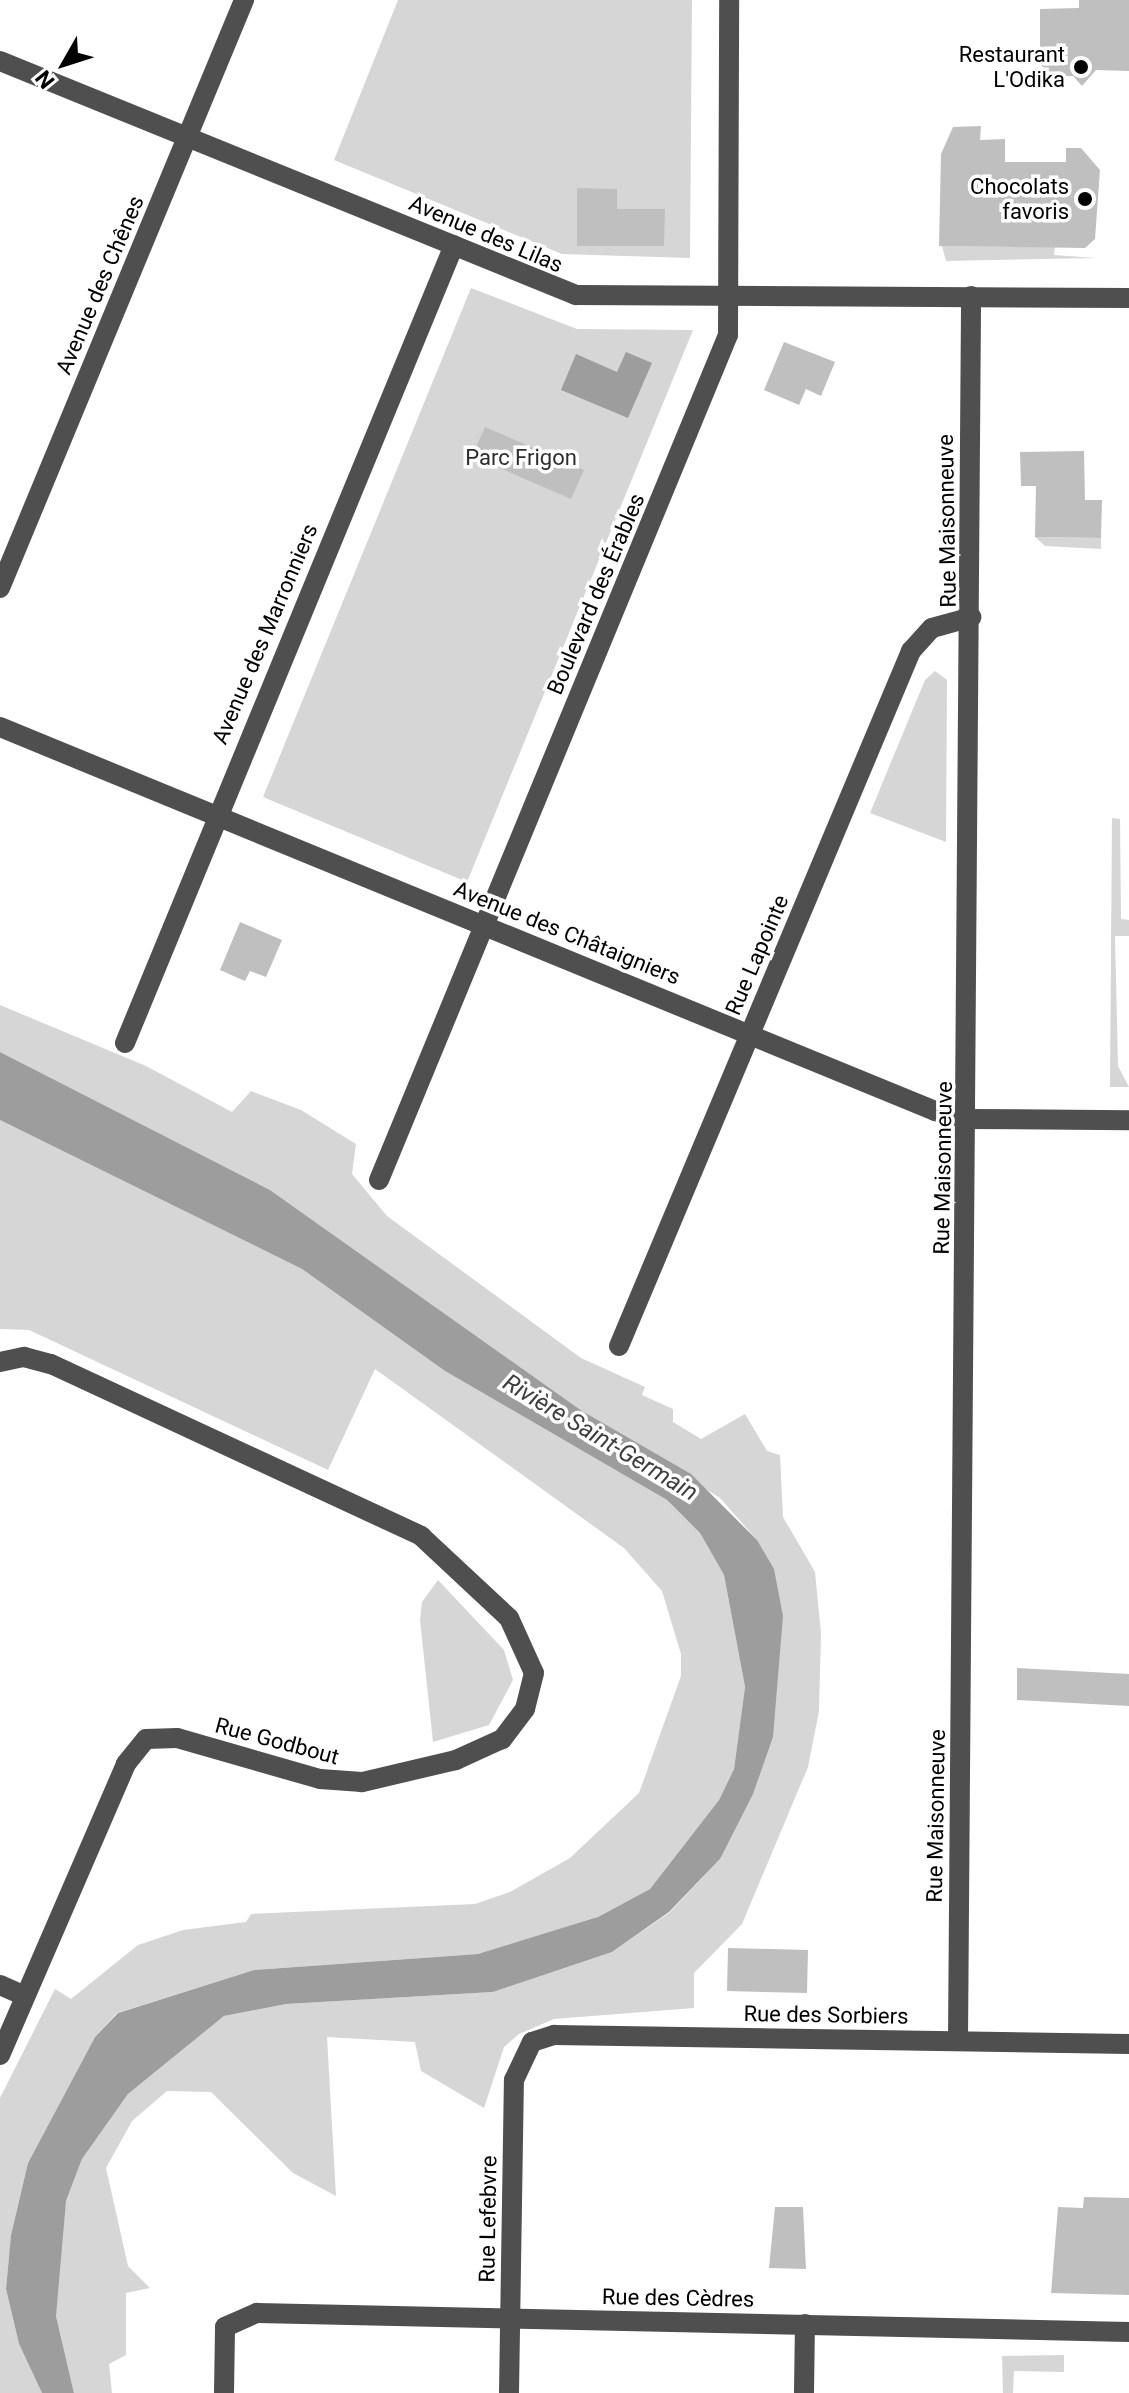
<!DOCTYPE html>
<meta charset="utf-8">
<style>
body{margin:0}
#map{position:relative;width:1129px;height:2393px;overflow:hidden;background:#fff;font-family:Roboto,sans-serif}
div>[style]{position:absolute}
.green>*{inset:0;background:#d6d6d6}
.water>*{inset:0;background:#9d9d9d}
.building>*{inset:0;background:#bfbfbf}
.minor>*{height:20px;margin:-10px;padding:0 10px;transform-origin:10px;border-radius:10px;background:#4f4f4f}
.dots>*{width:22px;height:22px;translate:-50% -50%;box-sizing:border-box;border:4px solid #fff;border-radius:50%}
span{translate:-50% -50%;white-space:nowrap;text-align:center;line-height:1.15;-webkit-text-stroke:7px #fff;paint-order:stroke}
.poi-label{font-size:22px;color:#000}
.right{translate:-100% -50%;text-align:right}
.street-label{font-size:22px;color:#000}
.park-label{font-size:22px;color:#2d2d2d}
.water-label{font-size:24px;color:#3e3e3e;font-style:italic}
.north{position:absolute;left:24px;top:24px;width:80px;height:80px;-webkit-text-stroke:6px #fff;paint-order:stroke;rotate:231deg;font-size:22px;font-weight:700;line-height:32px;text-align:center;color:#000}
.north::after{content:'';display:block;margin:auto;width:28px;height:36px;background:#000;clip-path:polygon(50% 0,100% 100%,50% 72%,0 100%)}
</style>
<div id="map">
<div class="green">
<div style="clip-path:polygon(398px 0,692px 0,690px 258px,562px 254px,334px 160px)"></div>
<div style="clip-path:polygon(942px 246px,1055px 247px,1054px 255px,1096px 258px,946px 261px)"></div>
<div style="clip-path:polygon(471px 288px,577px 329px,693px 330px,467px 882px,263px 797px)"></div>
<div style="clip-path:polygon(1035px 537px,1101px 538px,1101px 549px,1045px 546px)"></div>
<div style="clip-path:polygon(935px 671px,947px 680px,946px 842px,870px 813px,925px 680px)"></div>
<div style="clip-path:polygon(1112px 818px,1120px 819px,1121px 919px,1129px 920px,1129px 936px,1115px 936px,1118px 1066px,1129px 1087px,1110px 1087px)"></div>
<div style="clip-path:polygon(0 1005px,146px 1066px,232px 1112px,251px 1091px,301px 1110px,356px 1144px,352px 1174px,387px 1216px,581px 1358px,645px 1387px,642px 1395px,673px 1409px,673px 1422px,701px 1439px,745px 1414px,767px 1451px,780px 1455px,783px 1517px,815px 1572px,821px 1633px,819px 1711px,808px 1767px,742px 1924px,694px 1973px,694px 2008px,554px 2019px,519px 2034px,504px 2047px,484px 2108px,421px 2071px,415px 2042px,327px 2037px,336px 2196px,293px 2173px,211px 2092px,167px 2091px,132px 2121px,106px 2168px,128px 2266px,150px 2288px,126px 2293px,126px 2355px,109px 2364px,112px 2393px,74px 2393px,56px 2316px,57px 2261px,66px 2201px,82px 2159px,128px 2094px,224px 2016px,286px 2004px,493px 1992px,612px 1952px,669px 1913px,720px 1859px,773px 1737px,757px 1540px,720px 1498px,582px 1411px,270px 1190px,0 1052px)"></div>
<div style="clip-path:polygon(0 1120px,302px 1269px,445px 1371px,667px 1500px,700px 1533px,724px 1575px,745px 1687px,734px 1769px,719px 1800px,650px 1889px,598px 1917px,529px 1944px,478px 1954px,254px 1970px,117px 2013px,95px 2037px,28px 2163px,11px 2235px,6px 2289px,19px 2344px,42px 2393px,0 2393px,0 2098px,55px 1989px,71px 1999px,138px 1945px,183px 1930px,246px 1922px,251px 1914px,475px 1904px,510px 1892px,570px 1858px,639px 1793px,681px 1676px,681px 1654px,662px 1591px,624px 1548px,375px 1369px,328px 1470px,29px 1330px,0 1329px)"></div>
<div style="clip-path:polygon(438px 1580px,504px 1650px,513px 1680px,489px 1725px,433px 1742px,420px 1620px,422px 1602px)"></div>
<div style="clip-path:polygon(1064px 2355px,1064px 2372px,1014px 2371px,1013px 2393px,1003px 2393px,1002px 2356px)"></div>
</div>
<div class="water">
<div style="clip-path:polygon(626px 352px,652px 363px,628px 418px,561px 390px,576px 354px,617px 372px)"></div>
<div style="clip-path:polygon(0 1052px,270px 1190px,582px 1411px,691px 1474px,757px 1540px,774px 1569px,783px 1616px,773px 1737px,753px 1794px,720px 1859px,669px 1912px,612px 1952px,493px 1992px,286px 2004px,224px 2016px,128px 2094px,82px 2159px,66px 2201px,56px 2316px,74px 2393px,42px 2393px,19px 2344px,6px 2289px,11px 2235px,28px 2163px,95px 2037px,118px 2013px,254px 1970px,478px 1954px,598px 1917px,650px 1889px,719px 1800px,734px 1769px,745px 1687px,724px 1575px,700px 1533px,667px 1500px,445px 1371px,302px 1269px,0 1120px)"></div>
</div>
<div class="building">
<div style="clip-path:polygon(1079px 0,1129px 0,1129px 71px,1096px 70px,1082px 86px,1073px 76px,1051px 76px,1040px 64px,1040px 9px,1079px 8px)"></div>
<div style="clip-path:polygon(981px 126px,980px 140px,1005px 139px,1005px 162px,1066px 162px,1066px 148px,1081px 148px,1100px 170px,1095px 239px,1085px 248px,939px 246px,941px 154px,953px 127px)"></div>
<div style="clip-path:polygon(577px 188px,617px 189px,617px 209px,665px 209px,664px 246px,577px 246px)"></div>
<div style="clip-path:polygon(784px 342px,835px 362px,821px 396px,806px 389px,799px 405px,764px 390px)"></div>
<div style="clip-path:polygon(485px 427px,584px 470px,571px 499px,472px 456px)"></div>
<div style="clip-path:polygon(1084px 451px,1085px 500px,1102px 500px,1101px 538px,1035px 537px,1036px 486px,1021px 486px,1020px 452px)"></div>
<div style="clip-path:polygon(240px 922px,282px 940px,266px 977px,250px 971px,245px 981px,220px 970px)"></div>
<div style="clip-path:polygon(1017px 1668px,1129px 1674px,1129px 1706px,1017px 1700px)"></div>
<div style="clip-path:polygon(728px 1948px,808px 1950px,807px 1993px,727px 1991px)"></div>
<div style="clip-path:polygon(1084px 2197px,1129px 2198px,1129px 2295px,1051px 2293px,1058px 2207px,1083px 2208px)"></div>
<div style="clip-path:polygon(775px 2207px,803px 2207px,806px 2269px,769px 2268px)"></div>
</div>
<div class="minor">
<div style="left:0;top:61px;width:622px;rotate:22.11deg"></div>
<div style="left:576px;top:295px;width:553px;rotate:0.31deg"></div>
<div style="left:0;top:588px;width:637px;rotate:-67.46deg"></div>
<div style="left:0;top:727px;width:1011px;rotate:22.33deg"></div>
<div style="left:935px;top:1111px;width:33px;rotate:14deg"></div>
<div style="left:967px;top:1119px;width:162px;rotate:0.4deg"></div>
<div style="left:125px;top:1043px;width:863px;rotate:-67.59deg"></div>
<div style="left:379px;top:1180px;width:914px;rotate:-67.56deg"></div>
<div style="left:728px;top:335px;width:335px;rotate:-89.8deg"></div>
<div style="left:619px;top:1346px;width:754px;rotate:-67.21deg"></div>
<div style="left:911px;top:651px;width:31px;rotate:-48deg"></div>
<div style="left:932px;top:628px;width:41px;rotate:-15.4deg"></div>
<div style="left:0;top:1362px;width:25px;rotate:-12deg"></div>
<div style="left:24px;top:1357px;width:28px;rotate:15deg"></div>
<div style="left:51px;top:1364px;width:408px;rotate:24.9deg"></div>
<div style="left:421px;top:1536px;width:120px;rotate:43deg"></div>
<div style="left:509px;top:1618px;width:60px;rotate:65.6deg"></div>
<div style="left:534px;top:1673px;width:37px;rotate:104deg"></div>
<div style="left:525px;top:1709px;width:38px;rotate:127deg"></div>
<div style="left:502px;top:1739px;width:51px;rotate:155.5deg"></div>
<div style="left:456px;top:1760px;width:97px;rotate:166.8deg"></div>
<div style="left:362px;top:1782px;width:42px;rotate:-175.9deg"></div>
<div style="left:320px;top:1779px;width:149px;rotate:-164deg"></div>
<div style="left:177px;top:1738px;width:31px;rotate:178deg"></div>
<div style="left:146px;top:1739px;width:32px;rotate:129deg"></div>
<div style="left:126px;top:1764px;width:317px;rotate:113.4deg"></div>
<div style="left:0;top:1985px;width:27px;rotate:24deg"></div>
<div style="left:958px;top:2040px;width:1744px;rotate:-89.57deg"></div>
<div style="left:224px;top:2393px;width:66px;rotate:-89.1deg"></div>
<div style="left:225px;top:2327px;width:35px;rotate:-24deg"></div>
<div style="left:257px;top:2313px;width:872px;rotate:1.25deg"></div>
<div style="left:509px;top:2393px;width:313px;rotate:-89.1deg"></div>
<div style="left:514px;top:2080px;width:42px;rotate:-64.7deg"></div>
<div style="left:532px;top:2042px;width:23px;rotate:-18deg"></div>
<div style="left:554px;top:2035px;width:575px;rotate:0.9deg"></div>
<div style="left:804px;top:2393px;width:69px;rotate:-89.2deg"></div>
</div>
<div class="dots">
<div style="left:1081px;top:67px;background:#000"></div>
<div style="left:1085px;top:199px;background:#000"></div>
</div>
<div class="poi-label">
<span class="right" style="left:1065px;top:67px">Restaurant<br>L'Odika</span>
<span class="right" style="left:1069px;top:199px">Chocolats<br>favoris</span>
</div>
<div class="street-label">
<span style="left:486px;top:234px;rotate:23deg">Avenue des Lilas</span>
<span style="left:100px;top:285px;rotate:-67deg">Avenue des Chênes</span>
<span style="left:947px;top:521px;rotate:-91deg">Rue Maisonneuve</span>
<span style="left:596px;top:594px;rotate:-67deg">Boulevard des Érables</span>
<span style="left:265px;top:634px;rotate:-67deg">Avenue des Marronniers</span>
<span style="left:567px;top:933px;rotate:22deg">Avenue des Châtaigniers</span>
<span style="left:757px;top:955px;rotate:-67deg">Rue Lapointe</span>
<span style="left:943px;top:1168px;rotate:-89deg">Rue Maisonneuve</span>
<span style="left:277px;top:1741px;rotate:15deg">Rue Godbout</span>
<span style="left:936px;top:1816px;rotate:-89deg">Rue Maisonneuve</span>
<span style="left:826px;top:2015px;rotate:1deg">Rue des Sorbiers</span>
<span style="left:488px;top:2219px;rotate:-89deg">Rue Lefebvre</span>
<span style="left:678px;top:2298px;rotate:1deg">Rue des Cèdres</span>
</div>
<div class="park-label">
<span style="left:521px;top:458px">Parc Frigon</span>
</div>
<div class="water-label">
<span style="left:600px;top:1438px;rotate:31deg">Rivière Saint-Germain</span>
</div>
<div class="north">N</div>
</div>
